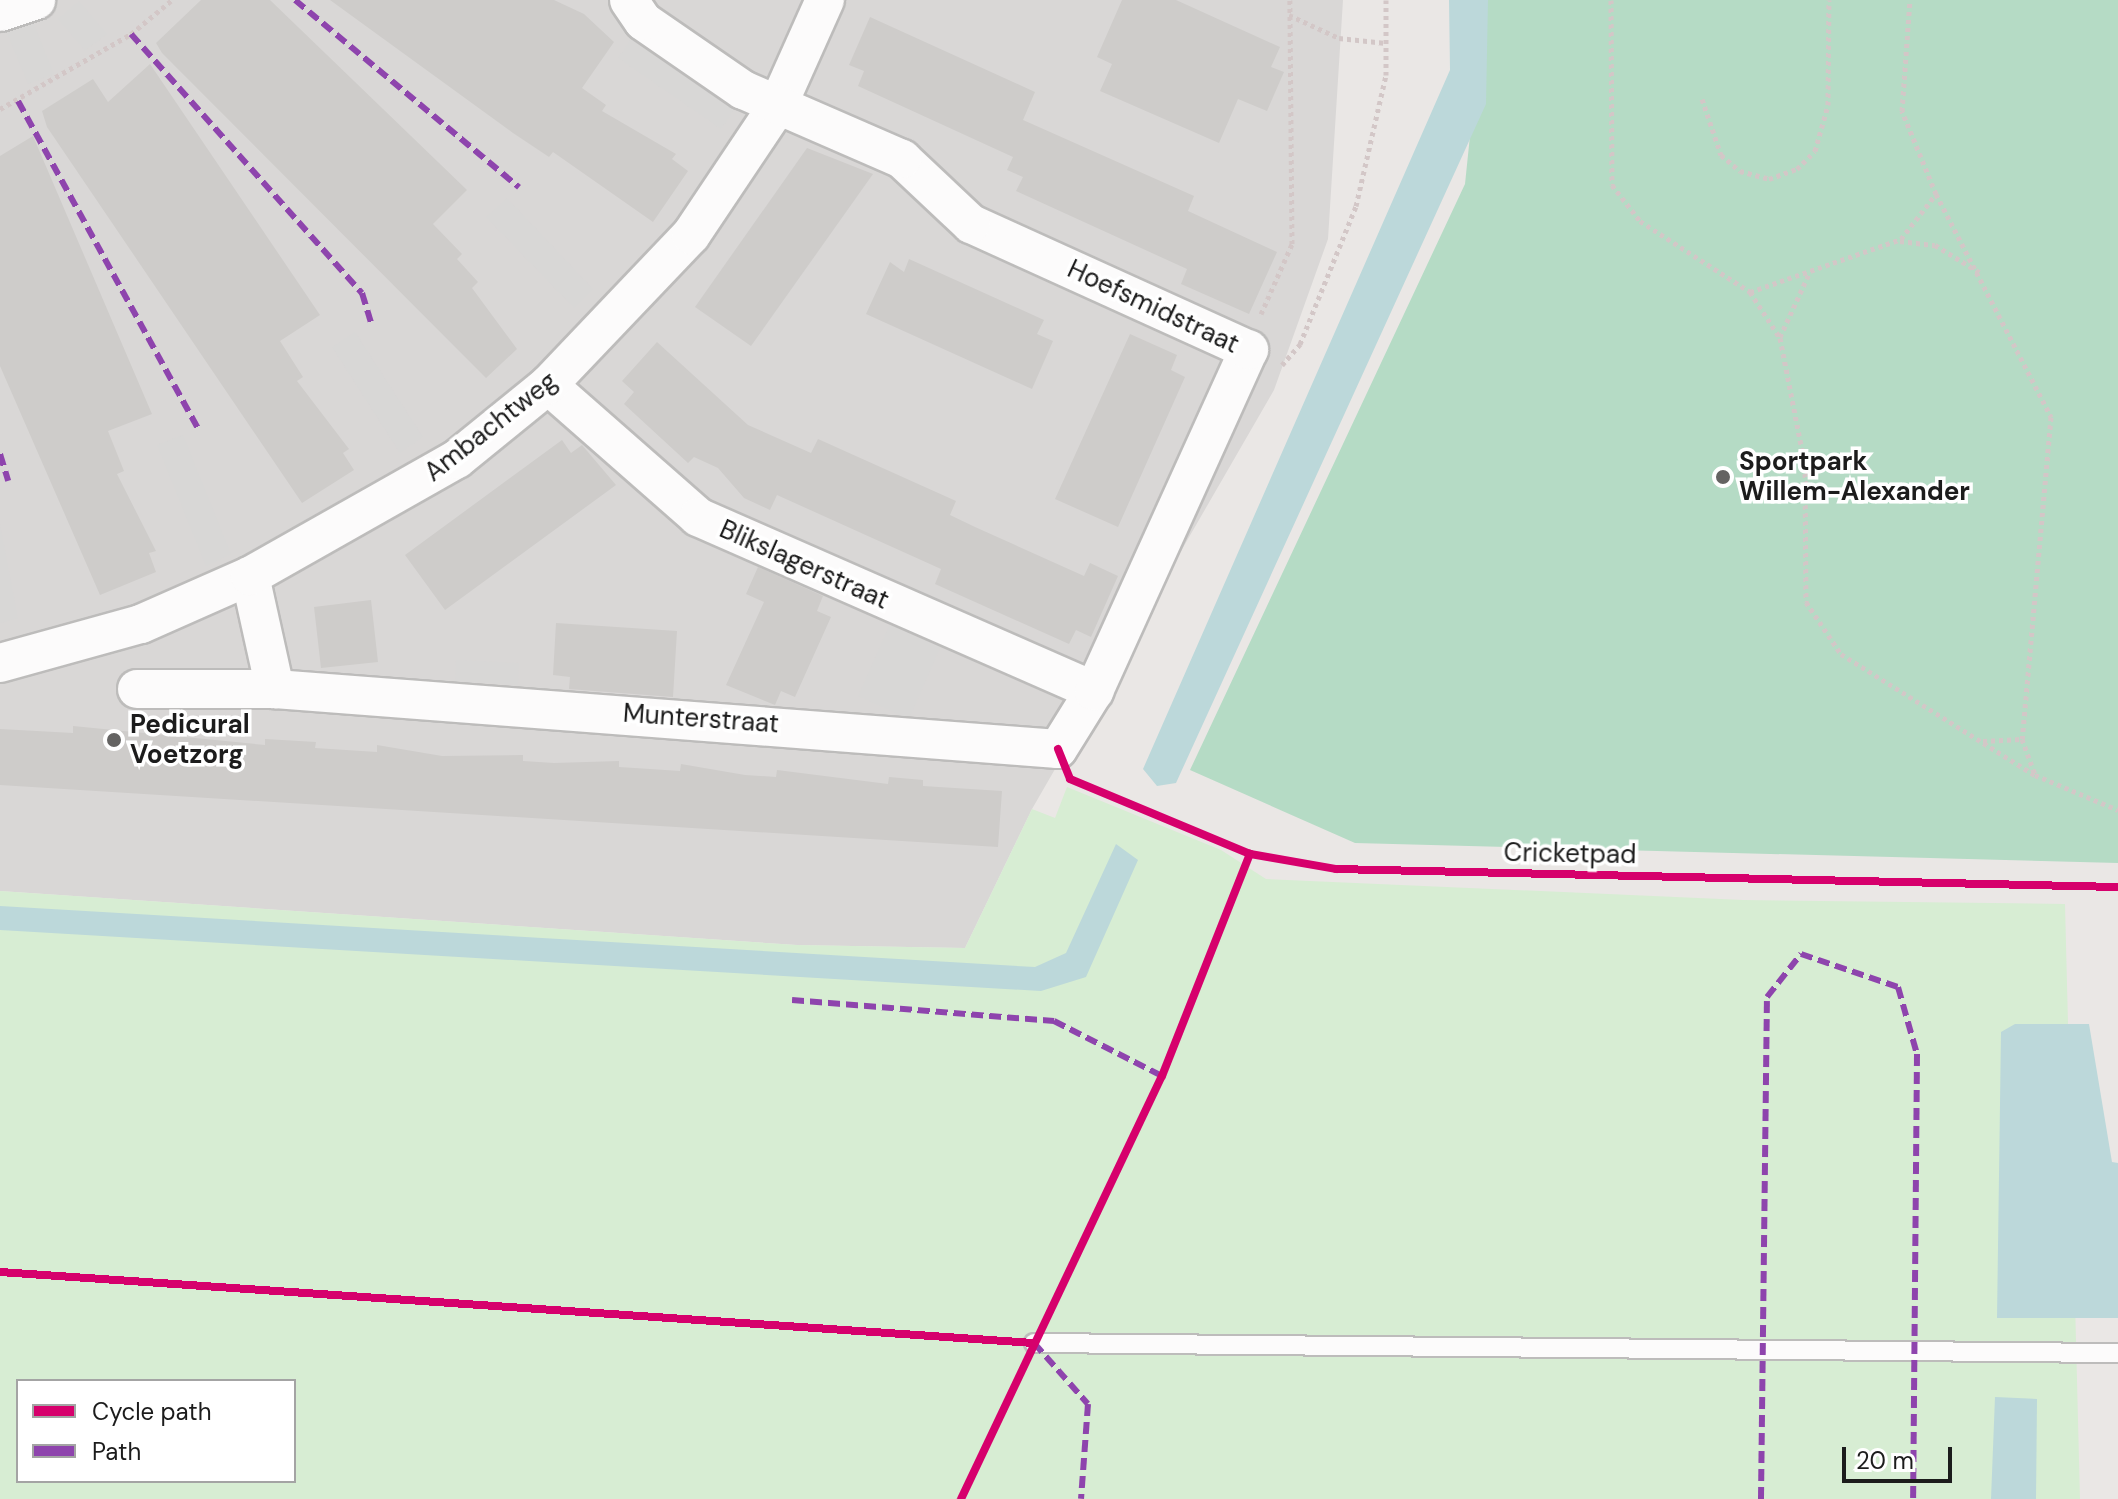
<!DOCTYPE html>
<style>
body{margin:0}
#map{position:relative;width:2118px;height:1499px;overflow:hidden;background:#eae7e5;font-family:"DM Sans",sans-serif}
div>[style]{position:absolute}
.residential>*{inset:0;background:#d9d7d6}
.religious>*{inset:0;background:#d8d7d6}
.park>*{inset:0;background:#d7edd3}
.pitch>*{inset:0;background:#b5dbc5}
.water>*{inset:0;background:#bcd8da}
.building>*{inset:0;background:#ceccca}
.path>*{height:5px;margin-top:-2.5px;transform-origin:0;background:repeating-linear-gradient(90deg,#d3c7c7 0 4px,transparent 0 8px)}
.roads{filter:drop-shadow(2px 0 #bdbcbb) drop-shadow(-2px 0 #bdbcbb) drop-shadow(0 2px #bdbcbb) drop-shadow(0 -2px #bdbcbb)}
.service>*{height:18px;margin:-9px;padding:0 9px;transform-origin:9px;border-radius:9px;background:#fcfbfb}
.minor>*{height:38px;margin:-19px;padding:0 19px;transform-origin:19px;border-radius:19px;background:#fcfbfb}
.quiet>*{height:6px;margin-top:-3px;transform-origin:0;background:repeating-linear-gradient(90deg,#8e44ad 0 12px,transparent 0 18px)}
.cycleway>*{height:8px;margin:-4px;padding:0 4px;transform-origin:4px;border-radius:4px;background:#d6006c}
.dots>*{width:22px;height:22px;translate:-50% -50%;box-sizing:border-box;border:4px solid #fff;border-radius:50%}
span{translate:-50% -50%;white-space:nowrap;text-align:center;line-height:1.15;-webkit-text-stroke:7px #fff;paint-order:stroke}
.street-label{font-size:26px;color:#1c1c1c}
.poi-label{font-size:26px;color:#1c1c1c;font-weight:700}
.left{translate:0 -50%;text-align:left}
.legend{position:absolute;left:16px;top:1379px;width:280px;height:104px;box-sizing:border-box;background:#fff;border:2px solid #a4a4a4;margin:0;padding:10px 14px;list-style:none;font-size:24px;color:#1c1c1c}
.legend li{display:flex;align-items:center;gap:16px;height:40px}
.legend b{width:40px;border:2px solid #a4a4a4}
.scale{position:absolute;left:1842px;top:1447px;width:110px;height:36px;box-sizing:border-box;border:4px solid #1c1c1c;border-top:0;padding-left:10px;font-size:24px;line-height:28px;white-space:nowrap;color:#1c1c1c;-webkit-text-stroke:6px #fff;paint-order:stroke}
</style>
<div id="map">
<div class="residential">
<div style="clip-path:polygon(0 0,1343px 0,1328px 239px,1274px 390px,1032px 809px,965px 948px,797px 945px,0 891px)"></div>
</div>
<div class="religious">
<div style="clip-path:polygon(79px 1px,107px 34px,85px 51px,58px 19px)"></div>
<div style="clip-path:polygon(33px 22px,54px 74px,28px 84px,7px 33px)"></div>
<div style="clip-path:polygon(634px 35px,737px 106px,721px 129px,618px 58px)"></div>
<div style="clip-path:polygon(507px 198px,593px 289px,574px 308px,486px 217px)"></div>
<div style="clip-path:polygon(355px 332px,423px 437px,400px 453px,332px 347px)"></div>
<div style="clip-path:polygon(183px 435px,231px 554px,206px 566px,157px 445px)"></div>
<div style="clip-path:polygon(0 524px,18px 618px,0 623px)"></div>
<div style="clip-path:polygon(892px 619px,943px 642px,909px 719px,858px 696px)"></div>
<div style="clip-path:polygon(456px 660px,519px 663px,518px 685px,455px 681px)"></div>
</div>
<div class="park">
<div style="clip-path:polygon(evenodd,1067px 787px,1221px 850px,1266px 879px,1743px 900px,2065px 904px,2080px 1499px,0 1499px,0 891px,797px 945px,965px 948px,1032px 809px,1055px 818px,1067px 787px,18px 1381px,294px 1381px,294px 1481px,18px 1481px,18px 1381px)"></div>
</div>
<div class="pitch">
<div style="clip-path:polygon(1484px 0,2118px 0,2118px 863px,1355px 843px,1190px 770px,1465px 184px)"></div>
</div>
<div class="water">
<div style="clip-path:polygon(1449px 0,1488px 0,1486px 104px,1176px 783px,1157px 786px,1143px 769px,1450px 70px)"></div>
<div style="clip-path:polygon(1116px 844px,1138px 860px,1086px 977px,1041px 991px,0 930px,0 906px,1035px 967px,1066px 953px)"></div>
<div style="clip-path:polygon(2015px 1024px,2089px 1024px,2112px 1162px,2118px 1163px,2118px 1318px,1997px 1318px,2001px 1032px)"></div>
<div style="clip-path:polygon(1995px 1397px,2037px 1399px,2036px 1499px,1991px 1499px)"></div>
</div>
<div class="building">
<div style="clip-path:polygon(201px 0,270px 0,467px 190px,433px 224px,462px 254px,457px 259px,478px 282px,472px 288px,517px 349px,486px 378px,162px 53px,156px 43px)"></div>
<div style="clip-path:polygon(330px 0,554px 0,584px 14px,614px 42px,582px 88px,606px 105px,602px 111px,676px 154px,672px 159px,688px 171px,653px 222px,553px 152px,549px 157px,513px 133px)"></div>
<div style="clip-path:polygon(1122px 0,1176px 0,1280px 47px,1271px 67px,1284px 72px,1267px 111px,1238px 99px,1219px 143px,1100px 91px,1112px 64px,1097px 57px)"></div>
<div style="clip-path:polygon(870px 17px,1035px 92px,1023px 120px,1194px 196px,1188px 211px,1277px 252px,1249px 314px,1181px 284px,1187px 269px,1016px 191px,1023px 177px,1007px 170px,1013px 157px,858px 86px,864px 71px,849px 65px)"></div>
<div style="clip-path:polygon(150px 64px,320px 315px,280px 341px,303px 377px,297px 381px,349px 449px,343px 453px,354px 470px,302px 503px,47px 127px,42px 111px,93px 79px,108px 102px)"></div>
<div style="clip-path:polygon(33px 136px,152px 414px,108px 431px,124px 471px,117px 474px,156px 551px,149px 553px,156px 572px,100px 595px,0 366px,0 156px)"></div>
<div style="clip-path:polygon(807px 148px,873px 174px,751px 346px,695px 307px)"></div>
<div style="clip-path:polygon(909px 259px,1044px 320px,1037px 334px,1053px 341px,1032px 389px,866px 314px,890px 262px,904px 272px)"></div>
<div style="clip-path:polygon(1130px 334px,1177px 355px,1171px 370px,1185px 377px,1118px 527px,1055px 499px)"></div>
<div style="clip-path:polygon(657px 342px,748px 425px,811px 453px,818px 439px,956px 501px,950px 515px,975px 527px,1084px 576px,1090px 563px,1118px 576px,1091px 637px,1076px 630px,1069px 644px,935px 584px,941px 569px,777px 495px,770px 510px,744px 498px,718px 468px,694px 457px,688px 463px,624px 404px,634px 392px,622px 381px)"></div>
<div style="clip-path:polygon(562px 440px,571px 453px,582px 445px,616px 485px,445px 610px,405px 555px)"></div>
<div style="clip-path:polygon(758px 567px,823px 596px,817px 611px,831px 617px,795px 697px,781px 691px,775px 705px,726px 685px,764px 602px,746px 594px)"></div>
<div style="clip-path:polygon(371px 600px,378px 662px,321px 668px,314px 607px)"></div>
<div style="clip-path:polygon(556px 623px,677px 631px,673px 697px,569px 689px,570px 677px,553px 675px)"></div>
<div style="clip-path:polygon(73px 726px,265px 745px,265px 739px,316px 742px,315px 748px,377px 752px,377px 745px,442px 756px,523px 755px,523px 761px,554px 763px,619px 761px,619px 767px,650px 769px,680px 771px,681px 764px,745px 775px,776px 777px,777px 770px,888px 784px,889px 777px,923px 780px,923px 786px,1002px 791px,998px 847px,0 785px,0 729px,73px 733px)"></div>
</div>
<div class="path">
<div style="left:1611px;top:0;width:185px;rotate:89.7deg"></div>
<div style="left:1612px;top:185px;width:46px;rotate:52.1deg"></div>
<div style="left:1640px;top:221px;width:131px;rotate:32.8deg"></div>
<div style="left:1750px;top:292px;width:55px;rotate:56.9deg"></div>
<div style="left:1780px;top:338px;width:129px;rotate:78.9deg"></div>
<div style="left:1805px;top:465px;width:137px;rotate:89.6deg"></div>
<div style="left:1806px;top:602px;width:63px;rotate:56.1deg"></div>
<div style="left:1841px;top:654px;width:229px;rotate:32deg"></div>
<div style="left:2035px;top:775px;width:90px;rotate:22.9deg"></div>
<div style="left:1289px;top:15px;width:55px;rotate:24.7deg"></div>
<div style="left:1339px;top:38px;width:47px;rotate:6.1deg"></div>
<div style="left:1702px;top:99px;width:59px;rotate:71.3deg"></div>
<div style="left:1721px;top:155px;width:25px;rotate:40deg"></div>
<div style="left:1740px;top:171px;width:30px;rotate:15deg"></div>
<div style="left:1769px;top:179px;width:30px;rotate:-20deg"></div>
<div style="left:1797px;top:169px;width:25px;rotate:-45deg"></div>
<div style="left:1815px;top:151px;width:48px;rotate:-74.2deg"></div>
<div style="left:1828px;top:105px;width:105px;rotate:-89.5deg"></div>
<div style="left:0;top:109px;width:151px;rotate:-29.8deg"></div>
<div style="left:131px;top:34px;width:53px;rotate:-39.7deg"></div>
<div style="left:1936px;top:194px;width:251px;rotate:62.7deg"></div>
<div style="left:2051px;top:417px;width:323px;rotate:95.1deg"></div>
<div style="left:2022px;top:739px;width:37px;rotate:70deg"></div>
<div style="left:1900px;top:241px;width:35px;rotate:7deg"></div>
<div style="left:1935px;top:245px;width:55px;rotate:31.7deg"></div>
<div style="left:1750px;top:292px;width:160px;rotate:-19.3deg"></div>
<div style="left:1901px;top:239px;width:57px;rotate:-52.1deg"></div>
<div style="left:1936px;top:194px;width:90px;rotate:-112.3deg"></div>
<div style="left:1902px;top:111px;width:111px;rotate:-85.9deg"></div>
<div style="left:1261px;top:314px;width:77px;rotate:-66.1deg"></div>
<div style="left:1292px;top:244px;width:244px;rotate:-90.5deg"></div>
<div style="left:1780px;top:337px;width:69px;rotate:-65.3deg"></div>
<div style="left:1282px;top:365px;width:28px;rotate:-49deg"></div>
<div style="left:1300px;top:344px;width:149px;rotate:-67.9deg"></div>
<div style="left:1356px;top:206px;width:134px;rotate:-77.1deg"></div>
<div style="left:1386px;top:75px;width:75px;rotate:-90deg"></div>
<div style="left:1983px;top:741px;width:39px;rotate:-3deg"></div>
</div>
<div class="roads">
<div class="service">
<div style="left:1034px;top:1343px;width:1084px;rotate:0.53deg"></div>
</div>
<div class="minor">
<div style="left:0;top:12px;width:38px;rotate:-18deg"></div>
<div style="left:548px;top:385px;width:200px;rotate:41.3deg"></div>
<div style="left:698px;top:517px;width:433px;rotate:23.7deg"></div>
<div style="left:250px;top:576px;width:116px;rotate:77.5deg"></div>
<div style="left:0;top:663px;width:146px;rotate:-15.5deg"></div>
<div style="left:141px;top:624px;width:119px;rotate:-23.8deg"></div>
<div style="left:250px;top:576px;width:238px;rotate:-29.5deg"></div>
<div style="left:457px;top:459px;width:117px;rotate:-39.1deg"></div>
<div style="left:548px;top:385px;width:207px;rotate:-46.4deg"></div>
<div style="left:691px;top:235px;width:156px;rotate:-56.2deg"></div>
<div style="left:778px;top:105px;width:115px;rotate:-65.9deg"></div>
<div style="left:137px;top:689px;width:138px"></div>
<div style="left:275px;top:689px;width:785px;rotate:4.38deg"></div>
<div style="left:1058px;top:749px;width:68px;rotate:-58.2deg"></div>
<div style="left:1094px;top:691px;width:375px;rotate:-65.6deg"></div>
<div style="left:1249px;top:350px;width:305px;rotate:-155.6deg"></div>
<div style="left:971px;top:224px;width:95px;rotate:-136.7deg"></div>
<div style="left:902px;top:159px;width:173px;rotate:-156.5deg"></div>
<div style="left:743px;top:90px;width:121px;rotate:-145.4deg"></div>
<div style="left:643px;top:21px;width:25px;rotate:-124deg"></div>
</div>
</div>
<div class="quiet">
<div style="left:295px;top:0;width:292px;rotate:39.9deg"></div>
<div style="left:131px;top:34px;width:347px;rotate:48.3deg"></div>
<div style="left:362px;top:293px;width:34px;rotate:73deg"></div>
<div style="left:18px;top:101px;width:374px;rotate:61.2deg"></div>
<div style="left:0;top:454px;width:28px;rotate:73deg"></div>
<div style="left:792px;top:1000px;width:263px;rotate:4.6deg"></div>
<div style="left:1054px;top:1021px;width:121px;rotate:27deg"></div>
<div style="left:1034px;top:1343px;width:81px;rotate:48.5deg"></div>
<div style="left:1088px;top:1404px;width:95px;rotate:94.2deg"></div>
<div style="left:1761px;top:1499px;width:502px;rotate:-89.32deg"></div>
<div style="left:1767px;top:997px;width:55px;rotate:-51.7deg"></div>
<div style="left:1801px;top:954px;width:102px;rotate:18.8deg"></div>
<div style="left:1898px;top:987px;width:70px;rotate:74.2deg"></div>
<div style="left:1917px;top:1054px;width:445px;rotate:90.5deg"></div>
</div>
<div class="cycleway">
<div style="left:1058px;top:749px;width:32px;rotate:68deg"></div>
<div style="left:1070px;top:779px;width:195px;rotate:22.6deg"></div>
<div style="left:1250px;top:854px;width:87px;rotate:9.9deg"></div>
<div style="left:1336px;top:869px;width:782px;rotate:1.32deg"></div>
<div style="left:0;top:1272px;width:1036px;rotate:3.93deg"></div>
<div style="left:961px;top:1499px;width:468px;rotate:-64.6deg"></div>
<div style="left:1162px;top:1076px;width:239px;rotate:-68.4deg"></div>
</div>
<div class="dots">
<div style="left:1723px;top:477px;background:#646362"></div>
<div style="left:114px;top:740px;background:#646362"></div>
</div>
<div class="street-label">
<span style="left:1153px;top:307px;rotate:25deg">Hoefsmidstraat</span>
<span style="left:491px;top:427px;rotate:-38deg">Ambachtweg</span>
<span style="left:804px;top:565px;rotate:24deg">Blikslagerstraat</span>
<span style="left:701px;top:719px;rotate:4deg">Munterstraat</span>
<span style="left:1570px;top:854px;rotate:1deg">Cricketpad</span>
</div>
<div class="poi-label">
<span class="left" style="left:1739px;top:477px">Sportpark<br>Willem-Alexander</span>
<span class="left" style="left:130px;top:740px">Pedicural<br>Voetzorg</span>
</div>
<ul class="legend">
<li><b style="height:10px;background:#d6006c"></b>Cycle path</li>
<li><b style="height:10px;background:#8e44ad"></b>Path</li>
</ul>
<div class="scale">20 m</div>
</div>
